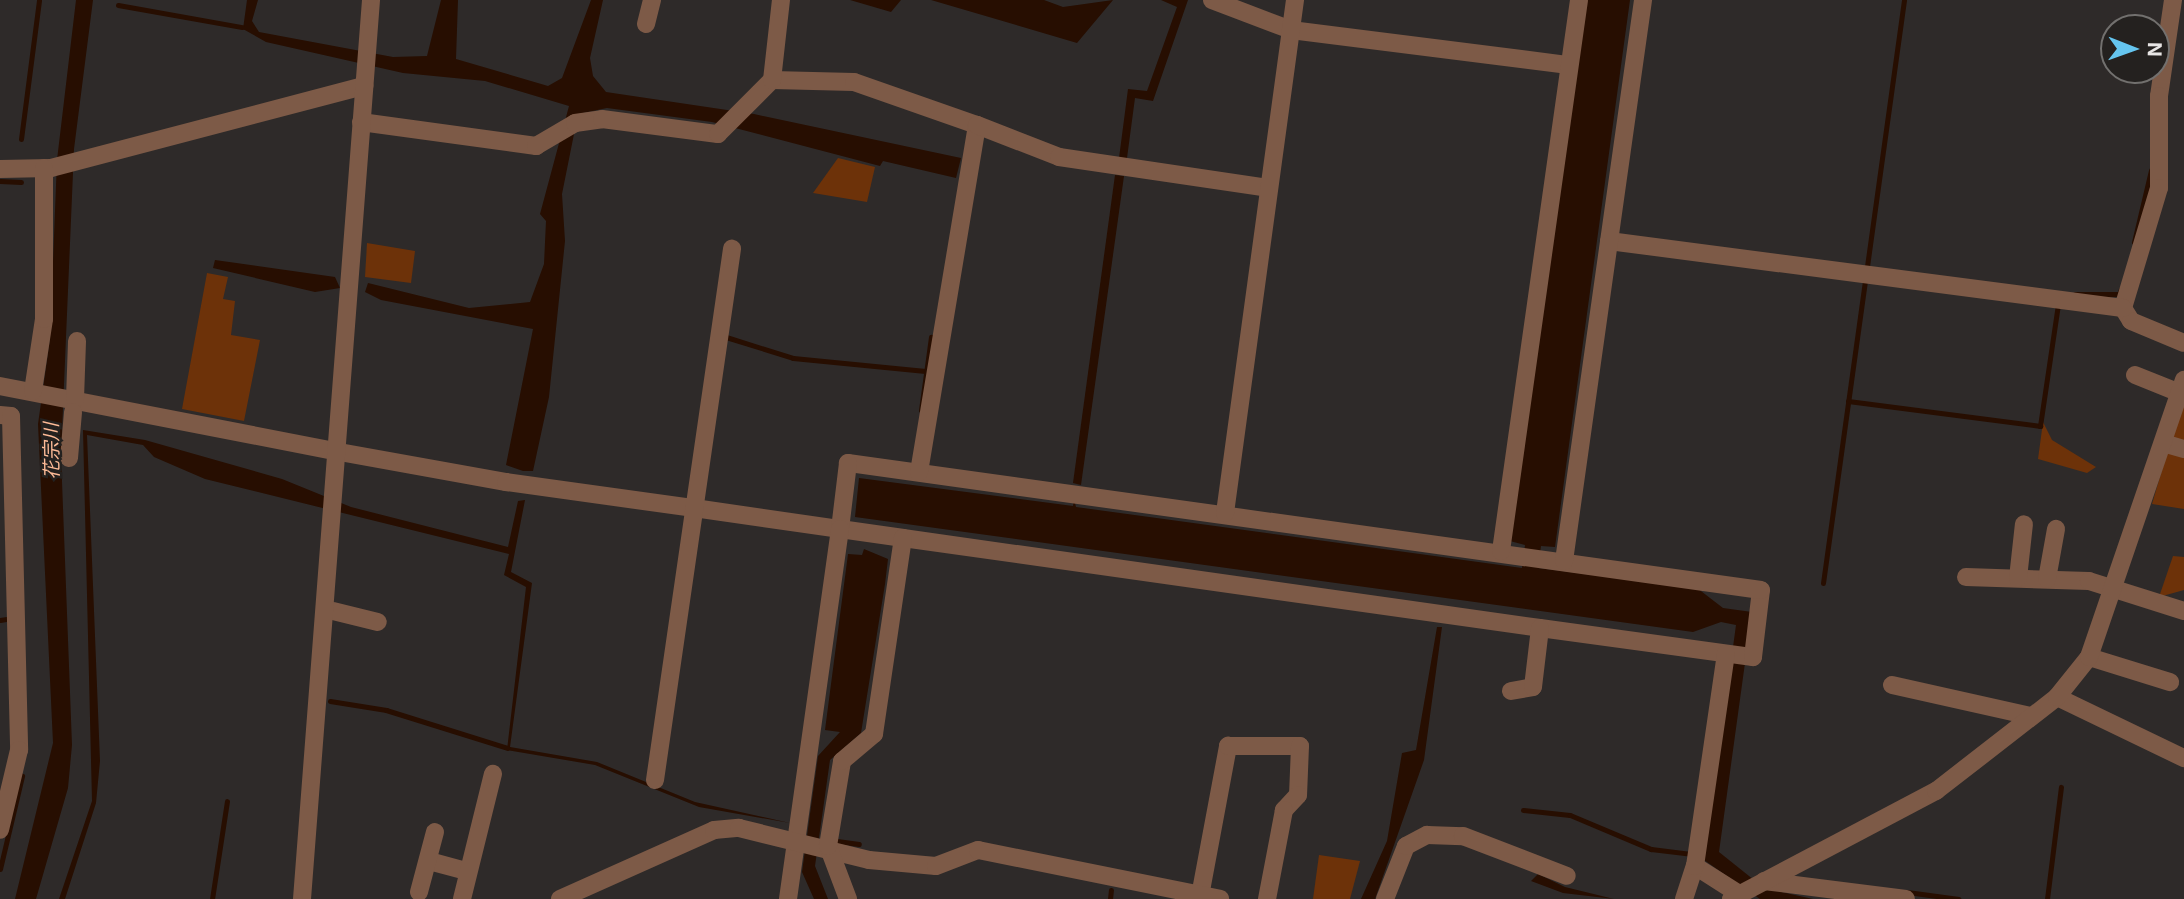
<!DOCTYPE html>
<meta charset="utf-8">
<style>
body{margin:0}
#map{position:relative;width:2184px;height:899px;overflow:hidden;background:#2e2a29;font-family:Inter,"Noto Sans JP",sans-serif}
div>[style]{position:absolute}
.green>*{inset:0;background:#6d3209}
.water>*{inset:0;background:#270e01}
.stream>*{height:5px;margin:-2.5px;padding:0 2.5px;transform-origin:2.5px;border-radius:2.5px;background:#270e01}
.minor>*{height:18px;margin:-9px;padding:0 9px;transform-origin:9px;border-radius:9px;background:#7d5a47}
span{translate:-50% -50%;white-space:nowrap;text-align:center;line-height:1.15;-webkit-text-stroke:5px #24211f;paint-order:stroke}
.water-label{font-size:19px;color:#febb97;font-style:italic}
.north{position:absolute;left:2100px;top:14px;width:70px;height:70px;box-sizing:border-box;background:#24211f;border:2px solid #72706e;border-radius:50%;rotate:91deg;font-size:19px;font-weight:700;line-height:28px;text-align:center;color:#e8e6e5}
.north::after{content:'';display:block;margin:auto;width:24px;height:32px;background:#65c5ef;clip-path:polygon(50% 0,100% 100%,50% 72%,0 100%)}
</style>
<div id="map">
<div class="green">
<div style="clip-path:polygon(838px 158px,875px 167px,867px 202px,813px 193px)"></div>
<div style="clip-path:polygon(367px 243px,415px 251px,411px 283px,365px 277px)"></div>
<div style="clip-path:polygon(207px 273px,228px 277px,223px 299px,235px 301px,231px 335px,260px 340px,244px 421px,182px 409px)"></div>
<div style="clip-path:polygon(2184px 395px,2184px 509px,2152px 504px)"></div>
<div style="clip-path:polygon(2043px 422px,2052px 440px,2096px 467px,2087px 473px,2038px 459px)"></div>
<div style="clip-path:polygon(2173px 556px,2184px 557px,2184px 590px,2159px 597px)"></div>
<div style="clip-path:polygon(1319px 855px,1360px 861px,1350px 899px,1313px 899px)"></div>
</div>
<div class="water">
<div style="clip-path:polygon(76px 0,93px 0,74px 149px,61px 455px,72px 745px,68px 788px,36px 899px,15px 899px,53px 743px,38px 424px,50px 339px,57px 160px)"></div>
<div style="clip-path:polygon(247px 0,258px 0,252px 21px,259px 32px,393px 57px,427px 56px,441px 0,458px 0,456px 59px,548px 86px,562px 78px,591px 0,603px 0,590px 58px,593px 76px,606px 92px,754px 114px,961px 158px,956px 178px,883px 161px,880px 166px,712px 122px,607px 108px,578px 114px,562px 194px,565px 241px,549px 397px,533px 471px,523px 471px,506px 465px,533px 329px,381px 300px,365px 292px,368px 283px,469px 308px,530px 302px,544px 264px,546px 221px,540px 214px,569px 106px,485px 81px,403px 73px,266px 42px,243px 29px)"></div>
<div style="clip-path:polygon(850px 0,901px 0,891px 12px)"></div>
<div style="clip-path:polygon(931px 0,1044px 0,1063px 7px,1113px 0,1077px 43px)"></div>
<div style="clip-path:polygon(1161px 0,1188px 0,1153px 101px,1135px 98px,1127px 158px,1119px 158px,1128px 89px,1147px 91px,1177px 7px)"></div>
<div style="clip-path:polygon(1585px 0,1630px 0,1555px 547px,1541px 546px,1538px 568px,1697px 588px,1723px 608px,1752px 612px,1719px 852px,1764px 888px,1813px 899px,1760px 899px,1704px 860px,1736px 625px,1721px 622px,1693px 632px,855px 517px,859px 478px,1073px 506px,1074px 499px,1076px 507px,1522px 568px,1525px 545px,1510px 541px)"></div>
<div style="clip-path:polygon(1115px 175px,1124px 176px,1081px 485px,1073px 483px)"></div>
<div style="clip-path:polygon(215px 260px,335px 277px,340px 288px,315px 292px,213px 268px)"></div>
<div style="clip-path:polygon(83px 430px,145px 440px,282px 479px,351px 507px,508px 547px,518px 501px,525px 500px,511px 572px,532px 583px,510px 747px,597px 762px,695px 802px,790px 823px,699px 807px,595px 765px,507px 750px,526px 587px,504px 575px,509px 554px,205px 479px,154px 457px,143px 445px,87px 435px,100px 761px,96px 803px,65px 899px,59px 899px,92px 801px)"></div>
<div style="clip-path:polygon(864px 549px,888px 559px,885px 584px,861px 733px,830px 760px,815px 866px,828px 899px,814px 899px,802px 872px,818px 756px,840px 732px,825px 730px,848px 554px,862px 555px)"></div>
<div style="clip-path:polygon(1437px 627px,1442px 627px,1424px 760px,1375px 899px,1361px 899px,1387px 841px,1402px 753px,1416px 750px)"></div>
<div style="clip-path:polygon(1538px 874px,1565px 887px,1614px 899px,1563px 893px,1531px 881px)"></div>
</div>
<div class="stream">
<div style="left:118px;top:5px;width:126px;rotate:10.1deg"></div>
<div style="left:21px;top:139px;width:140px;rotate:-82.6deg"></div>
<div style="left:0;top:181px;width:21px;rotate:3deg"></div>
<div style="left:2134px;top:242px;width:74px;rotate:-76.7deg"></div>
<div style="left:2075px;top:294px;width:44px"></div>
<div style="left:2119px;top:294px;width:5px;rotate:-68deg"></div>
<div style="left:726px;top:337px;width:70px;rotate:17.4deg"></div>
<div style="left:793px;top:358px;width:133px;rotate:5.6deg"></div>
<div style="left:1848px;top:401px;width:194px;rotate:7.4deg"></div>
<div style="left:2040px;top:426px;width:123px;rotate:-81.6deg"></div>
<div style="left:921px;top:410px;width:74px;rotate:-82.2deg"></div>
<div style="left:1823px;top:583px;width:589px;rotate:-82.09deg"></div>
<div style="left:0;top:620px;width:12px;rotate:-9deg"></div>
<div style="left:330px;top:701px;width:57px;rotate:9.1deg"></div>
<div style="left:386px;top:710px;width:127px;rotate:17.4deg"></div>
<div style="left:1523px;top:810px;width:47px;rotate:6.1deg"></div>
<div style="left:1570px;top:815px;width:88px;rotate:22.8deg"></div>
<div style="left:1651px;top:849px;width:38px;rotate:7deg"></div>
<div style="left:837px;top:841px;width:22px;rotate:8deg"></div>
<div style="left:0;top:869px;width:96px;rotate:-76.7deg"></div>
<div style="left:1907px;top:892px;width:52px;rotate:7.7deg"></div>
<div style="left:212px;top:899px;width:99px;rotate:-81.3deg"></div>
<div style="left:1110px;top:899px;width:9px;rotate:-84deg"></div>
<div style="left:2047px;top:899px;width:113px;rotate:-82.9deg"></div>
</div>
<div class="minor">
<div style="left:1212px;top:0;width:85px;rotate:20.8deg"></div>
<div style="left:1291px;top:30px;width:280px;rotate:7.2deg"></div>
<div style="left:2173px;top:0;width:97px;rotate:98.3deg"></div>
<div style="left:2159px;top:96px;width:92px;rotate:90deg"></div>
<div style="left:2159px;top:188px;width:125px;rotate:106.7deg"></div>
<div style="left:2123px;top:308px;width:15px;rotate:58deg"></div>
<div style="left:2131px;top:321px;width:57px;rotate:22.5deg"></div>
<div style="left:646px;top:24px;width:25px;rotate:-76deg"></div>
<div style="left:772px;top:80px;width:82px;rotate:1.4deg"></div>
<div style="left:854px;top:82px;width:130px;rotate:19.3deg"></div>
<div style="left:361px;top:122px;width:177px;rotate:7.8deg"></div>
<div style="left:536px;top:146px;width:45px;rotate:-30.5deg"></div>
<div style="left:575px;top:123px;width:27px;rotate:-8deg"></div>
<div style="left:602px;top:119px;width:117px;rotate:7.4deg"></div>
<div style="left:718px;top:134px;width:76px;rotate:-45deg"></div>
<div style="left:772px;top:80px;width:81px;rotate:-83.6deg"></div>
<div style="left:0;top:169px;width:51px;rotate:-1.1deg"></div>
<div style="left:51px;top:168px;width:324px;rotate:-14.7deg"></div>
<div style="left:1609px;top:241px;width:518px;rotate:7.43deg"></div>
<div style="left:2135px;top:375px;width:48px;rotate:21.8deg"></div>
<div style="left:0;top:386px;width:341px;rotate:11deg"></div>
<div style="left:33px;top:391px;width:73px;rotate:-81.3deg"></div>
<div style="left:44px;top:319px;width:151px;rotate:-90deg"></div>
<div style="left:75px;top:399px;width:58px;rotate:-88deg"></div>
<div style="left:0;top:415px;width:11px;rotate:5deg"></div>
<div style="left:11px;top:416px;width:334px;rotate:88.6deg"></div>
<div style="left:19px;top:750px;width:82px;rotate:103.4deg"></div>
<div style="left:2163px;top:443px;width:22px;rotate:16deg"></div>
<div style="left:345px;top:453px;width:164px;rotate:10.2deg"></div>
<div style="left:506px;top:482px;width:190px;rotate:7.9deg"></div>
<div style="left:694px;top:508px;width:148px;rotate:8.2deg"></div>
<div style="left:840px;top:529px;width:64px;rotate:8.1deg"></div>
<div style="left:903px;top:538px;width:643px;rotate:8.04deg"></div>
<div style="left:1540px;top:628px;width:215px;rotate:7.8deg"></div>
<div style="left:1753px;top:657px;width:67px;rotate:-83.2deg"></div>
<div style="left:1761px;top:590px;width:922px;rotate:-172.08deg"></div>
<div style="left:848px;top:463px;width:66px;rotate:96.9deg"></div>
<div style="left:840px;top:529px;width:374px;rotate:98deg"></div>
<div style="left:69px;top:458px;width:46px;rotate:-85deg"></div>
<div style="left:919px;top:472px;width:352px;rotate:-80.5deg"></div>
<div style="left:977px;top:125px;width:88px;rotate:21.3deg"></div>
<div style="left:1059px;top:157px;width:211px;rotate:8.4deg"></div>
<div style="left:1225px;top:513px;width:518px;rotate:-82.23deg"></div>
<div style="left:1501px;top:551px;width:556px;rotate:-81.94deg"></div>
<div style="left:1564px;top:561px;width:567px;rotate:-81.98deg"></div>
<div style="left:1966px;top:577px;width:123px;rotate:1.9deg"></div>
<div style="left:2089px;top:581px;width:100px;rotate:17.5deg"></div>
<div style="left:2018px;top:578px;width:54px;rotate:-83.7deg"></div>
<div style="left:2047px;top:579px;width:51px;rotate:-79.8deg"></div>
<div style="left:333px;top:611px;width:46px;rotate:13.7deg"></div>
<div style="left:2089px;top:657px;width:85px;rotate:17.2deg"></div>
<div style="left:1892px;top:685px;width:142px;rotate:12.6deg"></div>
<div style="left:1511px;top:691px;width:22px;rotate:-10deg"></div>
<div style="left:1533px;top:687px;width:59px;rotate:-83.2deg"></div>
<div style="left:2057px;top:697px;width:141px;rotate:25.7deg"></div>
<div style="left:655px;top:780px;width:537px;rotate:-81.75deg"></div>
<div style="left:429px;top:861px;width:38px;rotate:15deg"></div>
<div style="left:1695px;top:866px;width:52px;rotate:32.5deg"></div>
<div style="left:1764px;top:881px;width:143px;rotate:7.2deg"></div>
<div style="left:419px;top:892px;width:62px;rotate:-75.1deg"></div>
<div style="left:1200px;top:896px;width:153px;rotate:-79.4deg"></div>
<div style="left:1228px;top:746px;width:72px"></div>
<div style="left:1300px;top:746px;width:49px;rotate:92.3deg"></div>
<div style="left:1298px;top:795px;width:21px;rotate:133deg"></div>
<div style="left:1284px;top:810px;width:91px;rotate:100.8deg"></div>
<div style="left:302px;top:899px;width:902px;rotate:-85.61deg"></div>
<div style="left:462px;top:899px;width:129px;rotate:-76.1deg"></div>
<div style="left:560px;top:899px;width:169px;rotate:-24.1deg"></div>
<div style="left:714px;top:830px;width:25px;rotate:-5deg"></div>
<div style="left:739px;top:828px;width:134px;rotate:13.8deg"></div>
<div style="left:869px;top:860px;width:67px;rotate:5.1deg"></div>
<div style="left:936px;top:866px;width:45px;rotate:-20.9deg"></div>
<div style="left:978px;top:850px;width:247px;rotate:11.4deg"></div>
<div style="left:848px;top:899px;width:57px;rotate:-110.7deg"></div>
<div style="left:828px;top:846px;width:86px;rotate:-80.6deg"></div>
<div style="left:842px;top:761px;width:42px;rotate:-40.2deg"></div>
<div style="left:874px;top:734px;width:198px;rotate:-81.6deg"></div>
<div style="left:1385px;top:899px;width:57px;rotate:-68.4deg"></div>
<div style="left:1406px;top:846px;width:24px;rotate:-28deg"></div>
<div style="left:1427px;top:835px;width:36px;rotate:2deg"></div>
<div style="left:1463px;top:836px;width:111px;rotate:21deg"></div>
<div style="left:1684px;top:899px;width:35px;rotate:-72deg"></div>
<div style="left:1695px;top:866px;width:214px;rotate:-81.7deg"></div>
<div style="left:1731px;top:899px;width:232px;rotate:-27.8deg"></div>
<div style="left:1936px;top:791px;width:153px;rotate:-37.8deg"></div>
<div style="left:2057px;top:697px;width:51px;rotate:-51.3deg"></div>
<div style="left:2089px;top:657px;width:293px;rotate:-71.1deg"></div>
</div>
<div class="water-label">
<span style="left:52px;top:451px;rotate:-91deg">花宗川</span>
</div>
<div class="north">N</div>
</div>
